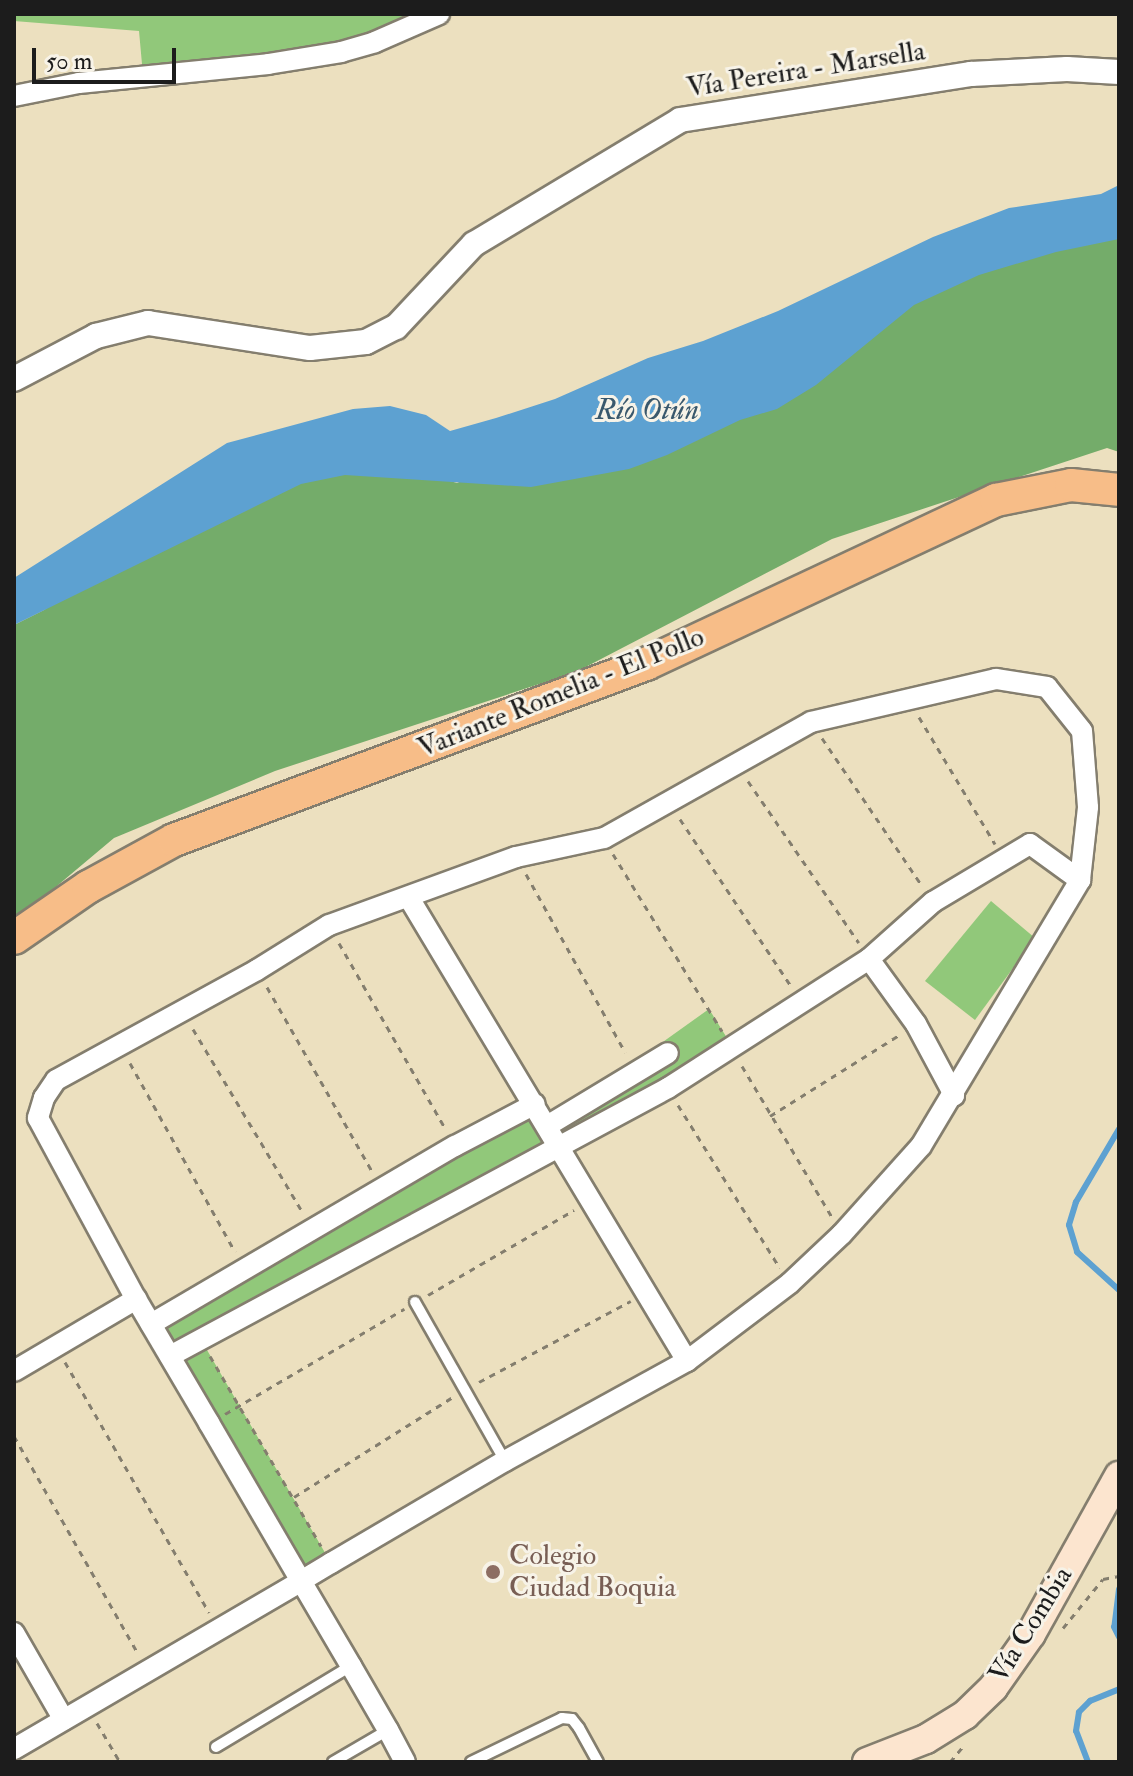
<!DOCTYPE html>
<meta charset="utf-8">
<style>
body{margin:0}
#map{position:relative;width:1133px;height:1776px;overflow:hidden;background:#ece0bf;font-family:"IM FELL Double Pica",serif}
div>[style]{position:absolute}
.green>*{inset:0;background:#91c87a}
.forest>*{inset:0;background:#74ac6a}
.water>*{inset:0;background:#5da1d1}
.stream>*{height:6px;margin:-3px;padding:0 3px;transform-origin:3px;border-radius:3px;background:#5da1d1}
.path>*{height:3px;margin-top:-1.5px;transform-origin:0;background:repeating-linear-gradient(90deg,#847e6e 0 6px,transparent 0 12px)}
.roads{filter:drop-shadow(2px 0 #847e6e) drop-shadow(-2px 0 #847e6e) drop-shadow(0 2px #847e6e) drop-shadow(0 -2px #847e6e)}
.service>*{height:10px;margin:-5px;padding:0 5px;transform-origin:5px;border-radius:5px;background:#fff}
.minor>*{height:20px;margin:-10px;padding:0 10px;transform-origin:10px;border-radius:10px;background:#fff}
.tertiary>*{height:24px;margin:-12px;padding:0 12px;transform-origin:12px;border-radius:12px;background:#fff}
.secondary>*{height:28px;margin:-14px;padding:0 14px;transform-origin:14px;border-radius:14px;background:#fce5cf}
.trunk>*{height:32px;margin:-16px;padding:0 16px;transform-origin:16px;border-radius:16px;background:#f7bd88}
.dots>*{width:22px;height:22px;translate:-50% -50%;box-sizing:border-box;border:4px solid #f7f3e8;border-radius:50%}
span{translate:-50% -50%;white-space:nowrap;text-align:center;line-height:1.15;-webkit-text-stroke:6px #f7f3e8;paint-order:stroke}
.street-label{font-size:28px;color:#1c1c1c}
.education-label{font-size:28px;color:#785e54}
.left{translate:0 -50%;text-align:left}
.water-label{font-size:30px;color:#39586d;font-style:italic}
.frame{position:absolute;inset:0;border:16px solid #1c1c1c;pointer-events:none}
.scale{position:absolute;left:32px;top:48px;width:144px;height:36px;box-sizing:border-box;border:4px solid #1c1c1c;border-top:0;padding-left:10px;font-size:24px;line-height:28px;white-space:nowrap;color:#1c1c1c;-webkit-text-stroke:6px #f7f3e8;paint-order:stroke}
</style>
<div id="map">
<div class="green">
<div style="clip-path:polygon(14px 14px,439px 14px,375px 42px,143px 75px,139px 31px,14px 21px)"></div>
<div style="clip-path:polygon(991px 901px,1035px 938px,975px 1020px,925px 981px)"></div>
<div style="clip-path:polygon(709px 1009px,732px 1046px,200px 1338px,331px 1563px,301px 1581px,151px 1324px,535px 1104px,543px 1118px,632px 1064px)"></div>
</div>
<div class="forest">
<div style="clip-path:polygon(1119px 233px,1119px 452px,1107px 448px,832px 539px,576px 672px,275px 771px,114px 838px,14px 922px,14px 625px,44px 610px,146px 541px,359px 455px,457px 483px,961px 261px)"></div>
</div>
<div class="water">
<div style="clip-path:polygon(1119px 185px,1119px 239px,1056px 252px,979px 275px,914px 305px,816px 385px,777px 409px,740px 420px,667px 455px,629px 469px,531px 487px,345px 475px,301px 484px,14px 625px,14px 578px,227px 443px,353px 409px,390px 406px,426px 415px,450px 431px,496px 418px,555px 399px,648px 358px,703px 341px,778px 311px,933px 237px,1009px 208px,1101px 194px)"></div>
</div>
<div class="stream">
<div style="left:1119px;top:1129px;width:85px;rotate:120.5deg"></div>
<div style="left:1076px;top:1202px;width:24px;rotate:107deg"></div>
<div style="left:1069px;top:1225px;width:28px;rotate:73deg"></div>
<div style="left:1077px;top:1252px;width:57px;rotate:42.1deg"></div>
<div style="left:1119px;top:1589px;width:38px;rotate:97deg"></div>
<div style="left:1114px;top:1627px;width:11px;rotate:63deg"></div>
<div style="left:1088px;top:1762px;width:33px;rotate:-111deg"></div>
<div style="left:1076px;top:1731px;width:19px;rotate:-81deg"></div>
<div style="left:1079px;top:1712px;width:16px;rotate:-45deg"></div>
<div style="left:1090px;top:1701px;width:31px;rotate:-22deg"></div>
</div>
<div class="path">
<div style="left:919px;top:717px;width:148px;rotate:59.1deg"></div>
<div style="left:822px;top:738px;width:176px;rotate:55.9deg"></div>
<div style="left:748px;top:781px;width:196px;rotate:55.6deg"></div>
<div style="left:680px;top:819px;width:201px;rotate:56.4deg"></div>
<div style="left:613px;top:854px;width:208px;rotate:58.4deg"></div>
<div style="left:526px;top:874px;width:204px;rotate:60.9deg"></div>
<div style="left:339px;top:943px;width:215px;rotate:60.2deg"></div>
<div style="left:267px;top:987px;width:212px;rotate:60.3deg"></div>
<div style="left:193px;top:1029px;width:212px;rotate:59.1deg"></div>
<div style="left:130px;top:1063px;width:216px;rotate:60.9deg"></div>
<div style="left:742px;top:1066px;width:176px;rotate:59.2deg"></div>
<div style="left:678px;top:1105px;width:192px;rotate:58deg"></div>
<div style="left:770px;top:1116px;width:152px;rotate:-32.1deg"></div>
<div style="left:428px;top:1295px;width:169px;rotate:-30.2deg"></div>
<div style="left:210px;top:1356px;width:220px;rotate:59.7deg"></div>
<div style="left:65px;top:1362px;width:289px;rotate:60.1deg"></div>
<div style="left:479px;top:1382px;width:172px;rotate:-28.1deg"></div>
<div style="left:225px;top:1414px;width:208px;rotate:-30.4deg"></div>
<div style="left:14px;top:1436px;width:250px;rotate:60.3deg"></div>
<div style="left:294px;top:1497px;width:186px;rotate:-32.2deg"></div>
<div style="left:1063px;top:1628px;width:63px;rotate:-50.8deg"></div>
<div style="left:1103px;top:1579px;width:16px;rotate:-11deg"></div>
<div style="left:97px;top:1723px;width:45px;rotate:59.5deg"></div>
<div style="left:950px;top:1762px;width:23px;rotate:-50deg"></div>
</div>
<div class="roads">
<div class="service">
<div style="left:415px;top:1302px;width:183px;rotate:60.5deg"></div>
<div style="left:216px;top:1747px;width:157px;rotate:-31deg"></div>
<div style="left:333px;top:1762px;width:64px;rotate:-30.2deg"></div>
<div style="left:471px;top:1762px;width:101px;rotate:-25.8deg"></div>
<div style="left:562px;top:1718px;width:10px;rotate:6deg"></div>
<div style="left:572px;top:1719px;width:11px;rotate:52deg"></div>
<div style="left:579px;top:1728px;width:39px;rotate:61deg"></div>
</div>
<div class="minor">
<div style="left:14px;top:96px;width:66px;rotate:-11.3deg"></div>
<div style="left:79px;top:83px;width:190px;rotate:-5.7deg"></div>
<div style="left:268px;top:64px;width:74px;rotate:-9.3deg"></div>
<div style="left:341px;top:52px;width:35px;rotate:-16deg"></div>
<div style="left:375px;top:42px;width:70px;rotate:-23.6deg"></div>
<div style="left:409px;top:898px;width:540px;rotate:59.02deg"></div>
<div style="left:869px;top:959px;width:80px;rotate:54.1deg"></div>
<div style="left:916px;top:1024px;width:81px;rotate:61.8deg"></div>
<div style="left:547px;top:1126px;width:141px;rotate:-31.1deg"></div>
<div style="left:151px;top:1324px;width:352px;rotate:-30.4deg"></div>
<div style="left:455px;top:1146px;width:90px;rotate:-27.7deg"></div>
<div style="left:170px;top:1356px;width:566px;rotate:-28.29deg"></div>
<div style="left:668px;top:1088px;width:239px;rotate:-32.7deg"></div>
<div style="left:869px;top:959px;width:86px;rotate:-41.7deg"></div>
<div style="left:933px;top:902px;width:113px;rotate:-30.9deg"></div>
<div style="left:1030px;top:844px;width:62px;rotate:35.8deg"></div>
<div style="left:14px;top:1371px;width:142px;rotate:-30.5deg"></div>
<div style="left:14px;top:1633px;width:100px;rotate:60.1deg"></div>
<div style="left:14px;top:1749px;width:333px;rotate:-30.3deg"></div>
<div style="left:301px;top:1581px;width:35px;rotate:-31deg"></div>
<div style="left:331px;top:1563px;width:202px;rotate:-30.4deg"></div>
<div style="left:505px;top:1461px;width:208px;rotate:-28.8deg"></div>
<div style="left:687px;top:1361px;width:129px;rotate:-37.1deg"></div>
<div style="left:790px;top:1283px;width:71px;rotate:-43.3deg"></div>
<div style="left:842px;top:1234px;width:118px;rotate:-48.1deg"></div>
<div style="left:921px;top:1146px;width:310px;rotate:-59.1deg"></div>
<div style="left:1080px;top:880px;width:73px;rotate:-83.7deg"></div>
<div style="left:1088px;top:807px;width:76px;rotate:-94.5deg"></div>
<div style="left:1082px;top:731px;width:56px;rotate:-128.5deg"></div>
<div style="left:1047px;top:687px;width:52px;rotate:-171.1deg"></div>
<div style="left:996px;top:679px;width:190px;rotate:166.9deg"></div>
<div style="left:811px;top:722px;width:237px;rotate:150.7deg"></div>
<div style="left:604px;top:838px;width:90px;rotate:167.8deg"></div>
<div style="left:516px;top:857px;width:199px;rotate:160deg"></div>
<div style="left:329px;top:925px;width:85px;rotate:148deg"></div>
<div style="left:257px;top:970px;width:229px;rotate:151.3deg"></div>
<div style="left:56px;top:1080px;width:22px;rotate:124deg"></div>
<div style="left:44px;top:1098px;width:21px;rotate:107deg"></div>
<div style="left:38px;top:1118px;width:206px;rotate:61.6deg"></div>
<div style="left:136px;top:1299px;width:144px;rotate:59.5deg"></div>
<div style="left:209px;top:1423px;width:183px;rotate:59.8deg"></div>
<div style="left:301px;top:1581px;width:99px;rotate:59.5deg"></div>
<div style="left:351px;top:1666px;width:74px;rotate:60deg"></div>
<div style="left:388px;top:1730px;width:36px;rotate:62deg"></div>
</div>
<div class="tertiary">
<div style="left:14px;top:379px;width:93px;rotate:-27.7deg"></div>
<div style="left:96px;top:336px;width:54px;rotate:-14deg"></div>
<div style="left:148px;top:323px;width:164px;rotate:8.8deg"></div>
<div style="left:310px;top:348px;width:56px;rotate:-6.1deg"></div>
<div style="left:366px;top:342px;width:34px;rotate:-27deg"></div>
<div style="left:396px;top:327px;width:114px;rotate:-46.8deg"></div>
<div style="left:474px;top:244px;width:240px;rotate:-31deg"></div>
<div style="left:680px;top:120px;width:295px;rotate:-9deg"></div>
<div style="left:971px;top:74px;width:96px;rotate:-3deg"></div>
<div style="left:1067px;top:69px;width:52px;rotate:3.3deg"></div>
</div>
<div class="secondary">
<div style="left:867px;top:1762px;width:63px;rotate:-21.3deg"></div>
<div style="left:926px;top:1739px;width:46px;rotate:-31.6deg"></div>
<div style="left:965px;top:1715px;width:39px;rotate:-44deg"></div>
<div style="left:993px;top:1688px;width:66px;rotate:-54.9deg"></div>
<div style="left:1031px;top:1634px;width:181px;rotate:-60.9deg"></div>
</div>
<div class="trunk">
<div style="left:14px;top:938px;width:90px;rotate:-34.6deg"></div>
<div style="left:88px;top:887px;width:98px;rotate:-28.7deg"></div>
<div style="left:174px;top:840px;width:504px;rotate:-20.45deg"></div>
<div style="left:646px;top:664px;width:387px;rotate:-25.1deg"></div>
<div style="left:996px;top:500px;width:76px;rotate:-11.3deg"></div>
<div style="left:1071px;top:485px;width:48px;rotate:5.9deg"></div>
</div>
</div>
<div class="dots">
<div style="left:493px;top:1572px;background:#8d6e63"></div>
</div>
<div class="street-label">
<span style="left:806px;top:70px;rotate:-9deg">Vía Pereira - Marsella</span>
<span style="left:561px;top:693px;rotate:-22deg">Variante Romelia - El Pollo</span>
<span style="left:1031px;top:1625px;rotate:-58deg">Vía Combia</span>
</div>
<div class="education-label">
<span class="left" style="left:509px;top:1572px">Colegio<br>Ciudad Boquia</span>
</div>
<div class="water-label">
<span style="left:647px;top:410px">Río Otún</span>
</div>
<div class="frame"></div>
<div class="scale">50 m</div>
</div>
